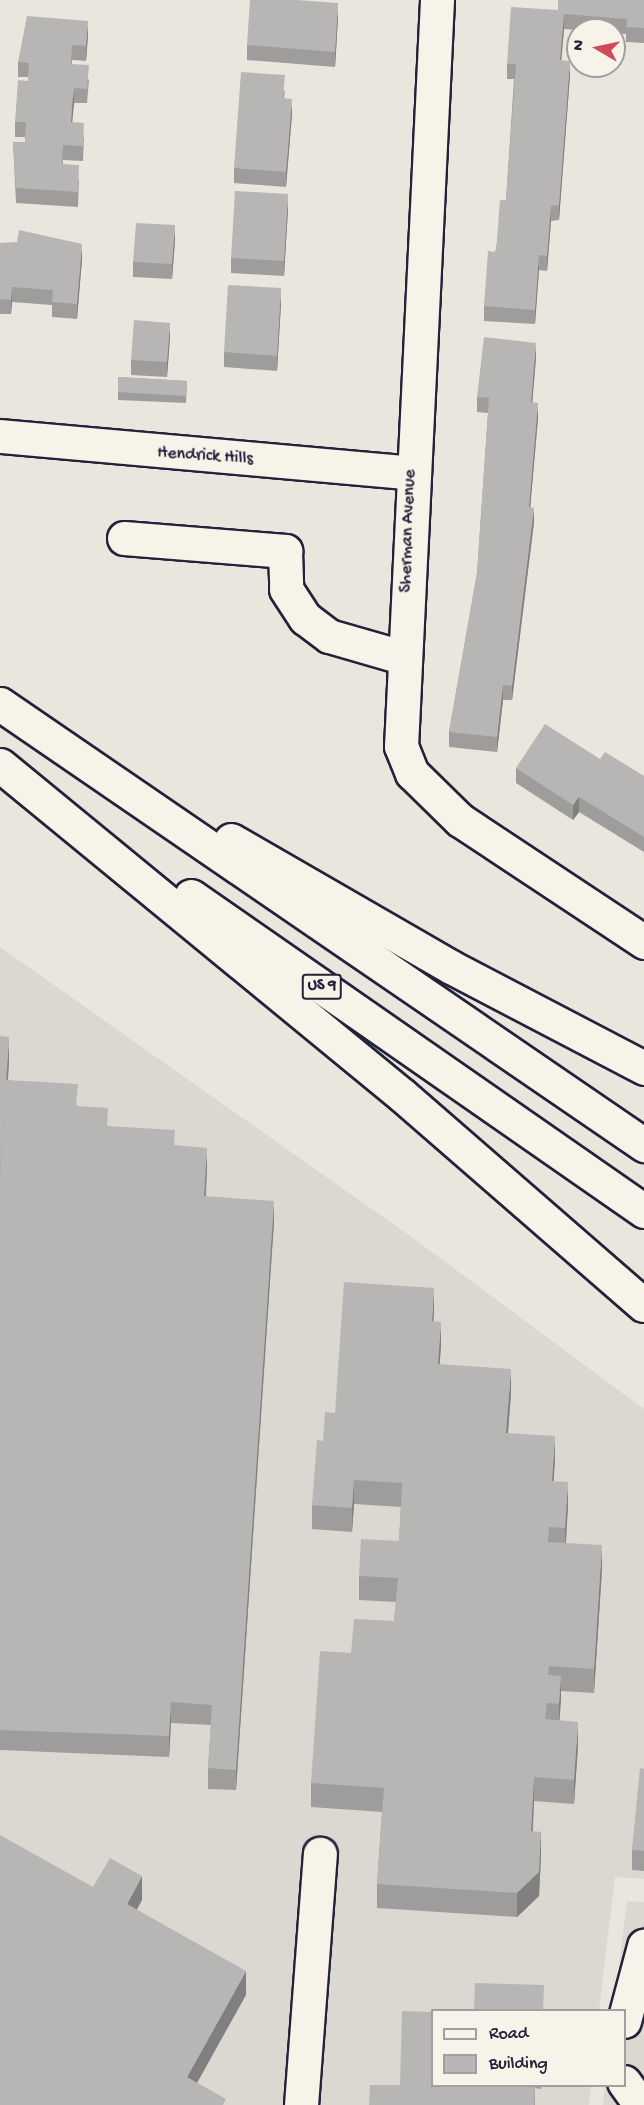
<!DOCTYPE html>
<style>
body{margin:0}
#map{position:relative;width:644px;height:2105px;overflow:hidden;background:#eae6de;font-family:"Gochi Hand",sans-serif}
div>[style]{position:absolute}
.built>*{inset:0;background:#dbd8d2}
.roads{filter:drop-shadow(2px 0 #22223b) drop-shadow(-2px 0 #22223b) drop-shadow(0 2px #22223b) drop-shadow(0 -2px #22223b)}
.minor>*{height:33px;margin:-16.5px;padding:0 16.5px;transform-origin:16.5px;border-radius:16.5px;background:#f7f3e8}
.highway>*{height:33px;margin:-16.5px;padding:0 16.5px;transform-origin:16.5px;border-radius:16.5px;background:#f7f3e8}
.wall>*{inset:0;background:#9e9d9c}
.shaded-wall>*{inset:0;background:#817f7f}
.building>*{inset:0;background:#b8b6b5}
span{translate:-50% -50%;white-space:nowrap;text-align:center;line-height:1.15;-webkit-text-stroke:6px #f7f3e8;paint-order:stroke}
.shield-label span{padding:2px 4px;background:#f7f3e8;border:2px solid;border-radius:4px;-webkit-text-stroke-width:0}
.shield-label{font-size:16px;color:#22223b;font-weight:700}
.street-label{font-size:18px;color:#22223b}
.legend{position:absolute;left:431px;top:2009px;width:195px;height:78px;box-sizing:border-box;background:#f7f3e8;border:2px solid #a29fa3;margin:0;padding:8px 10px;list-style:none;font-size:18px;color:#22223b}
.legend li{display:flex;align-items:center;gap:12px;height:30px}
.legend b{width:30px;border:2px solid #a29fa3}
.north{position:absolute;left:566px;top:18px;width:60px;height:60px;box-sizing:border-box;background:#f7f3e8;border:2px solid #a29fa3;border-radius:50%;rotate:279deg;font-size:16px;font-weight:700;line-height:24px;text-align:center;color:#22223b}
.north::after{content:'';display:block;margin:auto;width:21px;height:27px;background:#d1495b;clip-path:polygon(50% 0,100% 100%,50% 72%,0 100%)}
</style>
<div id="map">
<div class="built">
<div style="clip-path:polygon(0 947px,413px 1238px,644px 1409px,644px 1879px,615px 1877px,599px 2010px,432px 2010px,432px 2086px,591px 2086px,589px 2105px,0 2105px)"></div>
<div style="clip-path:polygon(627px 1901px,644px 1902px,644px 2105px,603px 2105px,605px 2086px,624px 2086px,624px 2010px,614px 2010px)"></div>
</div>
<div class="roads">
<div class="minor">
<div style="left:437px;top:0;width:747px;rotate:92.76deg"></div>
<div style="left:401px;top:746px;width:29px;rotate:68deg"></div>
<div style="left:412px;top:773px;width:67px;rotate:44.4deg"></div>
<div style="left:460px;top:820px;width:221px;rotate:33.5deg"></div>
<div style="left:0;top:436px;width:413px;rotate:5.1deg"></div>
<div style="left:124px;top:538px;width:162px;rotate:4.6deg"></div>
<div style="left:285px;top:551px;width:38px;rotate:88deg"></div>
<div style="left:286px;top:589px;width:35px;rotate:57deg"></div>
<div style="left:305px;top:618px;width:30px;rotate:37deg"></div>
<div style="left:329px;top:636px;width:79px;rotate:16.1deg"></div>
<div style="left:624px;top:2021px;width:78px;rotate:-75.1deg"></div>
<div style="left:624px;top:2082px;width:29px;rotate:54deg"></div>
<div style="left:301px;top:2105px;width:252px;rotate:-85.7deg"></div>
</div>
<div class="highway">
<div style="left:0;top:704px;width:781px;rotate:34.4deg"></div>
<div style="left:0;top:765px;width:520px;rotate:39.38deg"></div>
<div style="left:402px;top:1095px;width:320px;rotate:41deg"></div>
<div style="left:231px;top:840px;width:254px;rotate:30deg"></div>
<div style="left:451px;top:967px;width:218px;rotate:27.6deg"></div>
<div style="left:191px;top:896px;width:552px;rotate:34.81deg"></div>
</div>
</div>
<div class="wall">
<div style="clip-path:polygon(644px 0,644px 43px,626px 42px,626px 34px,614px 33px,614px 30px,578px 30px,564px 29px,561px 60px,570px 75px,559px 220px,551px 221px,547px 271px,539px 270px,535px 324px,484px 321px,484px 306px,506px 200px,514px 79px,507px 79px,507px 64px,558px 10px)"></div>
<div style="clip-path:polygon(338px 18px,335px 67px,247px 60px,247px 45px)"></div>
<div style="clip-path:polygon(88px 35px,86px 61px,72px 60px,72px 64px,89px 80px,87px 103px,74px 103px,72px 119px,72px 122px,84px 138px,83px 161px,63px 160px,63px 164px,79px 180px,78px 207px,16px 203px,13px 142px,25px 142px,25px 137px,15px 137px,15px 122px,28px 81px,29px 77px,18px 77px,18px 62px)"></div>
<div style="clip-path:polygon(285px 90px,284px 98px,292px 114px,286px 187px,234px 183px,234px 168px)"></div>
<div style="clip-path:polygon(288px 209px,284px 276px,231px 273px,231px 258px)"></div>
<div style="clip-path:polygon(175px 240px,172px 279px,133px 277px,133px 262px)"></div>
<div style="clip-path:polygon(0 243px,82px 259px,77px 319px,52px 317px,52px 305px,12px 302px,11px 314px,0 314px)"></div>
<div style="clip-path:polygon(281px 303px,277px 371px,224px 367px,224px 352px)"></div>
<div style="clip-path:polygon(170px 337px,167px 377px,131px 375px,131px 360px)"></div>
<div style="clip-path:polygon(536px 358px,532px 402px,538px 418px,530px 507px,534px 522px,512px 700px,503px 700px,497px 752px,449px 747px,449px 732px,477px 573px,488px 413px,477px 412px,477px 397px)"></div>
<div style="clip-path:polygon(118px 377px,187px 381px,186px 403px,118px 400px)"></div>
<div style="clip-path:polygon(600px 759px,644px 776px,644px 852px,579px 812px,573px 820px,516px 783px,516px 768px)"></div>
<div style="clip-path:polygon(0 1036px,9px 1061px,8px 1080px,78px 1106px,108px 1126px,175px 1145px,207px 1168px,206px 1197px,274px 1221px,236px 1790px,208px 1789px,208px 1768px,211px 1725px,171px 1723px,169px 1757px,0 1750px)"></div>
<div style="clip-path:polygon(434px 1312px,433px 1321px,441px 1346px,439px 1364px,511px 1393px,508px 1433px,555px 1460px,553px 1481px,568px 1506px,566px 1543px,602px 1569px,594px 1693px,561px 1691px,559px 1720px,578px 1746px,574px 1804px,534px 1801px,533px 1831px,541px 1856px,539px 1896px,517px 1917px,377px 1908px,377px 1884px,382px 1812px,311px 1807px,311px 1783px,351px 1653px,394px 1621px,396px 1602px,359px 1600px,359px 1576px,399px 1541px,401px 1507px,354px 1504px,352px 1532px,312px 1529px,312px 1505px,323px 1441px,335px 1413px)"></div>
<div style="clip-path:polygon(644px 1769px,644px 1871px,632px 1870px,632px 1850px)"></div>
<div style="clip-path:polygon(400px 2085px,541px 2085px,541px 2089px,535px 2088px,535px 2105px)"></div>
</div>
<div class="shaded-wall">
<div style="clip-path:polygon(338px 3px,338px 18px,335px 67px,335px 52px)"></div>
<div style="clip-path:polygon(564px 14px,564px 29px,560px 75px,560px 60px)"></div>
<div style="clip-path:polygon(88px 21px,88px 35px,86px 61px,86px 46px)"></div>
<div style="clip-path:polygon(570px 61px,570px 75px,559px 220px,559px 205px)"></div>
<div style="clip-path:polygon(74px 88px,74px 103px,71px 137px,71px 122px)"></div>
<div style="clip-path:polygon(292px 99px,292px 114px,286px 187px,286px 172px)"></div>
<div style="clip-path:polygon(288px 194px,288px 209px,284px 276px,284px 261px)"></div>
<div style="clip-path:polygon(551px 206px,551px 221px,547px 271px,547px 256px)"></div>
<div style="clip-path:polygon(175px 225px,175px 240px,172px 279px,172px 264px)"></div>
<div style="clip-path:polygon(82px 244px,82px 259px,77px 319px,77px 304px)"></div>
<div style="clip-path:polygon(539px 255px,539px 270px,535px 324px,535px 310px)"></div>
<div style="clip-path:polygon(12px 287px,12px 302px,11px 314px,11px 300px)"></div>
<div style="clip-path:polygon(281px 288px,281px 303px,277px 371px,277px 356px)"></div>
<div style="clip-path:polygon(170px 323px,170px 337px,167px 377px,167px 362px)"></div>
<div style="clip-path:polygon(536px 343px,536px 358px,531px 417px,531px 402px)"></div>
<div style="clip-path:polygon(538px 403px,538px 418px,529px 522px,529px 507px)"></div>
<div style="clip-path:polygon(534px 508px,534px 522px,512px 700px,512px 686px)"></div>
<div style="clip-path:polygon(503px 685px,503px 700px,497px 752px,497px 737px)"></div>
<div style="clip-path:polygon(579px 797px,579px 812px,573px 820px,573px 805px)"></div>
<div style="clip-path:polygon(9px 1037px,9px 1061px,0 1196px)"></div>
<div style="clip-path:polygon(207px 1148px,207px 1168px,204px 1217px,204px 1196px)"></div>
<div style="clip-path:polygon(274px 1201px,274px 1221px,236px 1790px,236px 1770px)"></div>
<div style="clip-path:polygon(434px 1288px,434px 1312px,432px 1345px,432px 1321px)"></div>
<div style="clip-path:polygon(441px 1322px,441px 1346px,438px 1388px,438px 1364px)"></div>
<div style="clip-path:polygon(511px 1369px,511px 1393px,506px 1457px,506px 1433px)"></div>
<div style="clip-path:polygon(555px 1436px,555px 1460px,552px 1505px,552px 1481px)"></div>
<div style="clip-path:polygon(354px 1480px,354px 1504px,352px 1532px,352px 1508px)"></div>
<div style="clip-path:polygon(568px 1482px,568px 1506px,565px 1552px,565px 1528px)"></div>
<div style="clip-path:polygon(602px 1545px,602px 1569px,594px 1693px,594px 1669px)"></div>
<div style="clip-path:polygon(561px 1676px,561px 1700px,559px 1728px,559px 1704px)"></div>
<div style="clip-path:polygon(171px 1702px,171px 1723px,169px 1757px,169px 1736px)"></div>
<div style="clip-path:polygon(578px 1722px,578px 1746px,574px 1804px,574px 1780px)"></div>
<div style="clip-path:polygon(534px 1777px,534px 1801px,531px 1855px,531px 1831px)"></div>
<div style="clip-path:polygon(541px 1832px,541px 1856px,539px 1896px,517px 1917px,517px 1893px)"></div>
<div style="clip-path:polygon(142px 1876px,142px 1900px,127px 1928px,127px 1904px)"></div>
<div style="clip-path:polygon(246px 1971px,246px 1995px,187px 2101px,187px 2077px)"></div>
</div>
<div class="building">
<div style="clip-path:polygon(250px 0,297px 0,338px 3px,335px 52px,247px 45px)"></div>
<div style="clip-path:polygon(558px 0,644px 0,644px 28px,626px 27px,627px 19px,564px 14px,560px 60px,570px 61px,559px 205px,551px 206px,547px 256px,539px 255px,535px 310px,484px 306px,488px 251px,496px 252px,500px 200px,506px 200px,516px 64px,507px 64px,511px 7px,558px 10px)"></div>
<div style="clip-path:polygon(27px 16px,88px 21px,86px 46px,72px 45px,71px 64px,89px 65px,87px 89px,74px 88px,72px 105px,71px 122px,84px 123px,83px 146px,63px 145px,62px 164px,79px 165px,78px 192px,16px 188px,13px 142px,25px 142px,26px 122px,15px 122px,18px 80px,28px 81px,29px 63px,18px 62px)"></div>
<div style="clip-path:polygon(241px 72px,285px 75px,283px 98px,292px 99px,286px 172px,234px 168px)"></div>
<div style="clip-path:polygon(235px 191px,288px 194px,284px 261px,231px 258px)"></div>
<div style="clip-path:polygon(136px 223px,175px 225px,172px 264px,133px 262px)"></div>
<div style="clip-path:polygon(19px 230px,82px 244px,77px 304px,52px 302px,53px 290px,12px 287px,11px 300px,0 299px,0 243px,17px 242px)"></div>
<div style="clip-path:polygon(228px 285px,281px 288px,277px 356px,224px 352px)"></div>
<div style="clip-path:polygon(134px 320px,170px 323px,167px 362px,131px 360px)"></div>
<div style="clip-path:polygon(484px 337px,536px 343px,531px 402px,538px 403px,529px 507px,534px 508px,512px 686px,503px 685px,497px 737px,449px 732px,477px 573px,489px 398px,477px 397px)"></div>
<div style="clip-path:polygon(118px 377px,187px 381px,186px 396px,118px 392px)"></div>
<div style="clip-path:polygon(545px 724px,600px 759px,605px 752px,644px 776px,644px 837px,579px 797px,573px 805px,516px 768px)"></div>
<div style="clip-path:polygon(0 1036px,9px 1037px,0 1172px)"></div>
<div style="clip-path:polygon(6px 1080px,78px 1084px,76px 1106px,108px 1108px,107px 1126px,175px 1130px,174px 1145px,207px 1148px,204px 1196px,274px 1201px,236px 1770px,208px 1768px,212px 1705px,171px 1702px,169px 1736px,0 1730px,0 1176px)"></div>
<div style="clip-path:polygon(344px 1282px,434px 1288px,432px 1321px,441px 1322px,438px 1364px,511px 1369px,506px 1433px,555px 1436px,552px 1481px,568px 1482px,565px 1528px,549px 1527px,548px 1542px,602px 1545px,594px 1669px,549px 1666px,548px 1675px,561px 1676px,559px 1704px,547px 1703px,545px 1719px,578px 1722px,574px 1780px,534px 1777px,531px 1831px,541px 1832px,539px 1872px,517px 1893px,377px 1884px,384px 1788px,311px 1783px,320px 1651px,351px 1653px,354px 1619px,394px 1621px,398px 1578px,359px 1576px,361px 1539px,399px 1541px,402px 1483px,354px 1480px,352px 1508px,312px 1505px,317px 1440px,323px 1441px,325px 1412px,335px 1413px)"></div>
<div style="clip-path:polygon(640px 1768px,644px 1769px,644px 1851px,632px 1850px)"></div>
<div style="clip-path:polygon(0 1835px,93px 1887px,110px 1858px,142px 1876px,127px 1904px,246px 1971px,187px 2077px,226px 2099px,223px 2105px,0 2105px)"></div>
<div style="clip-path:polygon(475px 1983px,544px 1985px,543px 2010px,474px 2010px)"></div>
<div style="clip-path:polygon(402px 2011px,432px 2012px,432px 2085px,497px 2085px,535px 2087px,534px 2105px,369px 2105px,370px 2085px,400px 2085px)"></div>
</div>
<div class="shield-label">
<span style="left:322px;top:987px">US 9</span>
</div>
<div class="street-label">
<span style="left:205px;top:457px;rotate:4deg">Hendrick Hills</span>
<span style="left:409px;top:531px;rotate:-88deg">Sherman Avenue</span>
</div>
<ul class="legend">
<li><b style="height:8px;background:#f7f3e8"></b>Road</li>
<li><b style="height:16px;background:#b8b6b5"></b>Building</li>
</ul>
<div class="north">N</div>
</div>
